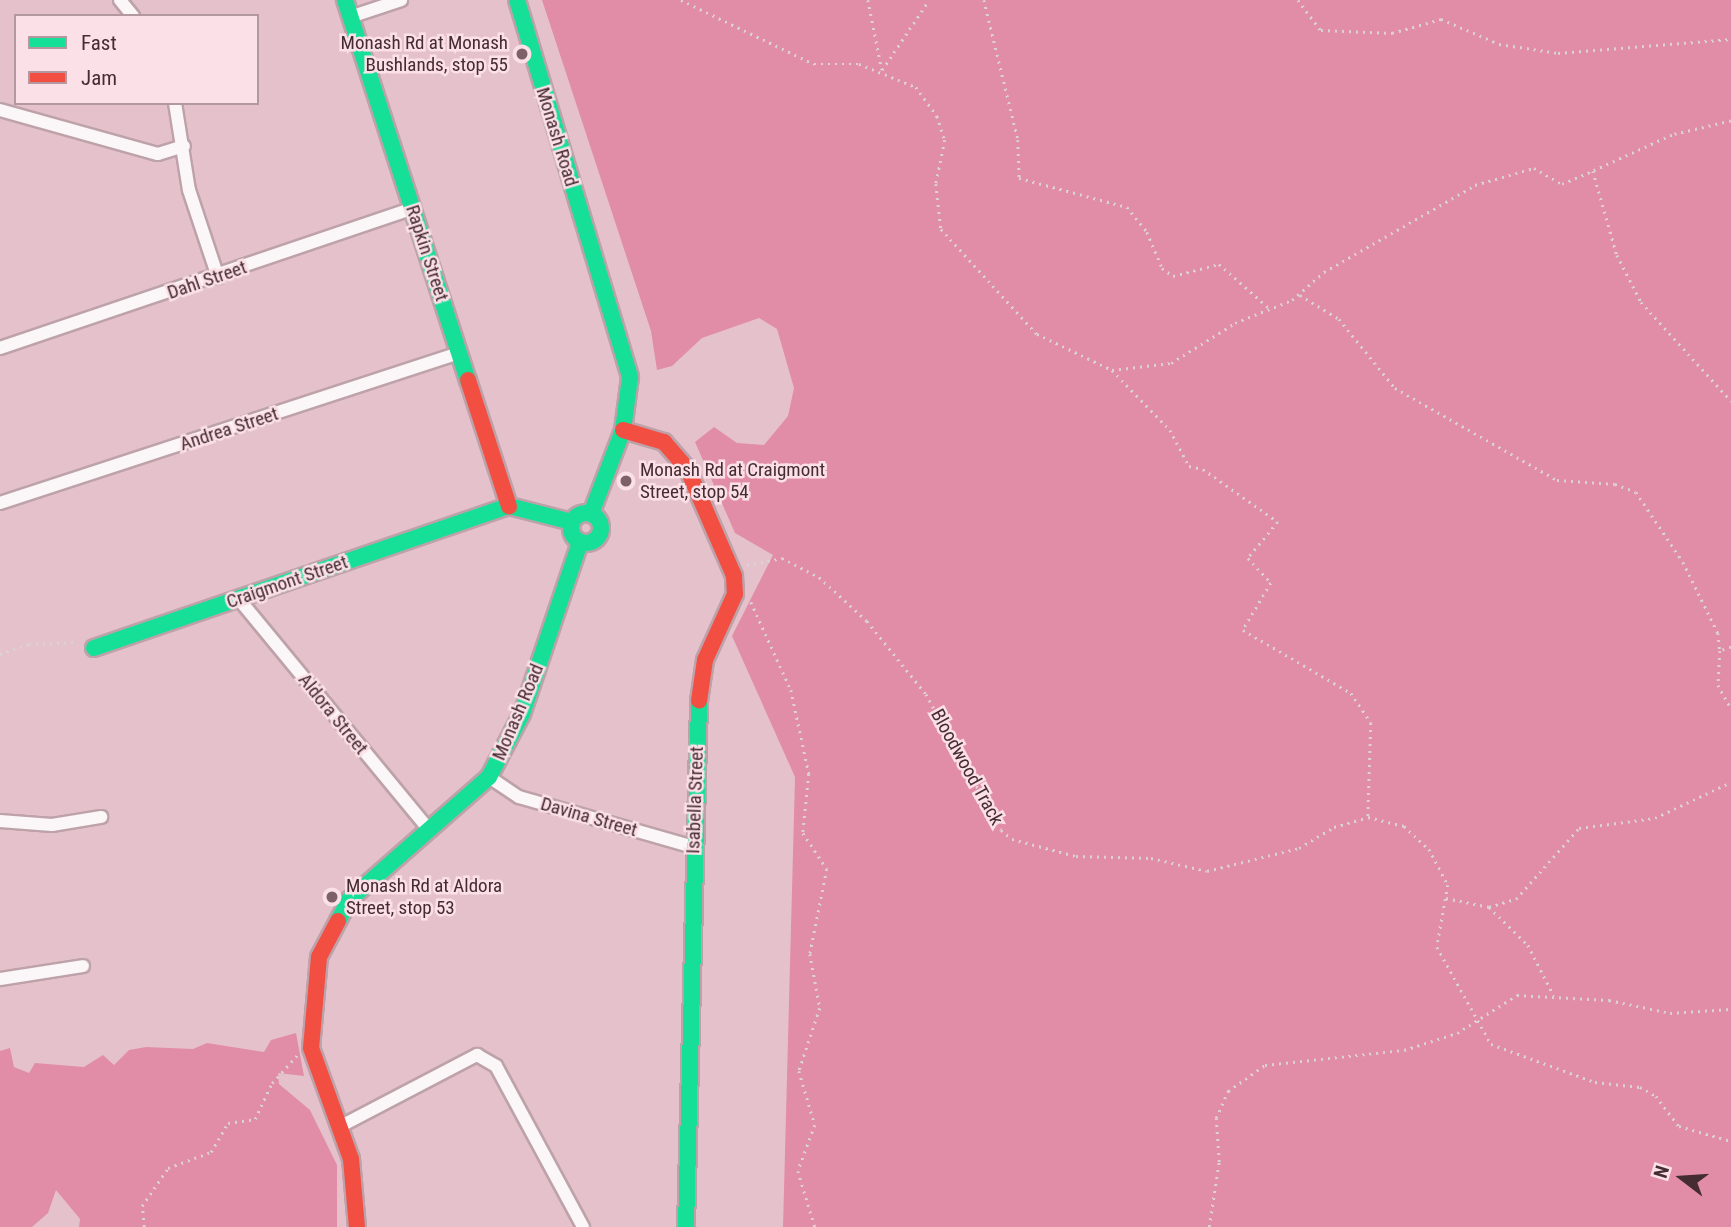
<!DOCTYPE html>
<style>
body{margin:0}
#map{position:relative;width:1731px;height:1227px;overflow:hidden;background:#e5c2cb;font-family:"Roboto Condensed",sans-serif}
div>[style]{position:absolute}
.forest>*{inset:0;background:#e18da7}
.path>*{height:2.5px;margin-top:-1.25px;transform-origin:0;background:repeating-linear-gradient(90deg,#dcd1d4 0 2px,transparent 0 7px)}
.roads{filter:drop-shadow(2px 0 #bea2aa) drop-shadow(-2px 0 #bea2aa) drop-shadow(0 2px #bea2aa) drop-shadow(0 -2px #bea2aa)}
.street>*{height:12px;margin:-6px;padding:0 6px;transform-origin:6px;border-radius:6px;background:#fbf6f7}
.fast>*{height:16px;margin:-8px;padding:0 8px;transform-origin:8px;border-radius:8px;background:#16e098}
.fast>.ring{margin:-8px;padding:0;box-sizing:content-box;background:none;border:16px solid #16e098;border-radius:50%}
.jam>*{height:16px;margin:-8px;padding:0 8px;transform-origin:8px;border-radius:8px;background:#f24e42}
.dots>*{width:19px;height:19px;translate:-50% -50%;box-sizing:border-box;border:4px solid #fce0e7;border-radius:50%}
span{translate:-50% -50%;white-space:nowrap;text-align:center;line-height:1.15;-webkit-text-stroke:5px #fce0e7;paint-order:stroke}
.poi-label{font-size:19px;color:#452b32}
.right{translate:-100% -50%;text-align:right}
.left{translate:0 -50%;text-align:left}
.street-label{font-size:19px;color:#452b32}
.legend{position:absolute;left:14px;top:14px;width:245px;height:91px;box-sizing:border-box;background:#fce0e7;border:2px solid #b3989f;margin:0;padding:9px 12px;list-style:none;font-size:21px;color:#452b32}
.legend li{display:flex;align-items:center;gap:14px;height:35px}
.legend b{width:35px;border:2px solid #b3989f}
.north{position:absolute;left:1647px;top:1143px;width:70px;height:70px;-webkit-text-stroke:5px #fce0e7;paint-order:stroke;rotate:287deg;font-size:19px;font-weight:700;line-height:28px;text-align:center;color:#452b32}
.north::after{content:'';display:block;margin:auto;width:24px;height:32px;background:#452b32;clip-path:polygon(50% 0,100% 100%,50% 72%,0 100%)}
</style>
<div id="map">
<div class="forest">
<div style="clip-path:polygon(542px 0,1731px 0,1731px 1227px,783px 1227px,795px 777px,732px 636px,773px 555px,735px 533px,695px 442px,714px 427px,737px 443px,764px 445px,788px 416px,794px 388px,777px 329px,759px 318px,702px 338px,672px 366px,657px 370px,651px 331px)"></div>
<div style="clip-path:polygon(296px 1033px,304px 1076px,278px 1073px,279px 1084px,310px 1110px,337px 1165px,337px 1227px,79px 1227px,80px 1219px,56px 1190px,48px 1213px,32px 1227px,0 1227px,0 1051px,10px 1048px,14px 1067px,29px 1073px,35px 1063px,84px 1067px,103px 1055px,114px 1065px,129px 1050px,146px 1047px,193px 1049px,207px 1043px,264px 1052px,271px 1040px)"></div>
</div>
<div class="path">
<div style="left:681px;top:0;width:148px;rotate:25.7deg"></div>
<div style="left:814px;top:64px;width:45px"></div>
<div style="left:859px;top:64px;width:61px;rotate:22deg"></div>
<div style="left:916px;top:87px;width:36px;rotate:54deg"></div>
<div style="left:937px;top:116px;width:25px;rotate:72deg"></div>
<div style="left:945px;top:140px;width:45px;rotate:101.6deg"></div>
<div style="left:936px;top:184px;width:45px;rotate:83.7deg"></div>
<div style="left:941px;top:229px;width:142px;rotate:47.6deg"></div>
<div style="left:1037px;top:334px;width:83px;rotate:25.6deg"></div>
<div style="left:1112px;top:370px;width:83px;rotate:46deg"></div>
<div style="left:1170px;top:430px;width:41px;rotate:62.2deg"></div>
<div style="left:1189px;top:466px;width:14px;rotate:12deg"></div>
<div style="left:1203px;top:469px;width:92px;rotate:35.2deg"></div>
<div style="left:1278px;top:522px;width:47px;rotate:129.8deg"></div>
<div style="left:1248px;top:558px;width:34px;rotate:47deg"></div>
<div style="left:1271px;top:583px;width:55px;rotate:120.8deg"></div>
<div style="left:1243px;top:630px;width:125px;rotate:30.3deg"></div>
<div style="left:1351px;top:693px;width:36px;rotate:56deg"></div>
<div style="left:1371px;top:723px;width:94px;rotate:91.8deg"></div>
<div style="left:868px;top:0;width:71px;rotate:78.7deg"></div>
<div style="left:984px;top:0;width:144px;rotate:76.3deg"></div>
<div style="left:1018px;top:140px;width:38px;rotate:88deg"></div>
<div style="left:1019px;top:178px;width:112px;rotate:15deg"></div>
<div style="left:1127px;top:207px;width:32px;rotate:51deg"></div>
<div style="left:1147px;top:232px;width:39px;rotate:67deg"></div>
<div style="left:1162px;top:268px;width:14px;rotate:36deg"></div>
<div style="left:1173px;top:276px;width:48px;rotate:-14.6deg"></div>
<div style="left:1219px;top:264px;width:68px;rotate:41.4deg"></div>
<div style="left:1298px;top:0;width:38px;rotate:53deg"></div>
<div style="left:1321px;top:30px;width:71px;rotate:2.4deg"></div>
<div style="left:1392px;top:33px;width:51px;rotate:-15.9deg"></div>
<div style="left:1441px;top:19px;width:63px;rotate:23.3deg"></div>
<div style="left:1499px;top:44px;width:60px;rotate:8.7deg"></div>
<div style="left:1558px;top:53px;width:174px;rotate:-4.6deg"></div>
<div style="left:882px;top:70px;width:84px;rotate:-56.1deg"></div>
<div style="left:1731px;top:121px;width:61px;rotate:166.7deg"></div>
<div style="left:1672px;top:135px;width:87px;rotate:155.5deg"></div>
<div style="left:1593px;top:171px;width:87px;rotate:74.1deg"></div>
<div style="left:1617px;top:255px;width:53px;rotate:62.9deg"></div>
<div style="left:1641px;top:302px;width:134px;rotate:47.7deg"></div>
<div style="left:1300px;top:295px;width:46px;rotate:31.6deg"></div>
<div style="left:1339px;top:319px;width:89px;rotate:50.9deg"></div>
<div style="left:1395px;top:388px;width:186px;rotate:29.6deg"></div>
<div style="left:1557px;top:480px;width:58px;rotate:3.9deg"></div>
<div style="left:1615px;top:484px;width:22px;rotate:21deg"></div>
<div style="left:1636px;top:492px;width:84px;rotate:56.1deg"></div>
<div style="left:1683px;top:562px;width:79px;rotate:63.8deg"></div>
<div style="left:1718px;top:633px;width:18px;rotate:84deg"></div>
<div style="left:1112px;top:370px;width:59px;rotate:-6.8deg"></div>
<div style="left:1171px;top:363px;width:75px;rotate:-32deg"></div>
<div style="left:1235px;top:323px;width:61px;rotate:-22deg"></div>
<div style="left:1292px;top:300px;width:43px;rotate:-41.2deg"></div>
<div style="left:1324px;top:272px;width:174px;rotate:-29.9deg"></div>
<div style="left:1475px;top:185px;width:61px;rotate:-16.1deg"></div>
<div style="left:1534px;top:168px;width:32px;rotate:30deg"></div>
<div style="left:1562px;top:184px;width:34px;rotate:-23deg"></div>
<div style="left:747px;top:565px;width:36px;rotate:-11deg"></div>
<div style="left:782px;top:558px;width:42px;rotate:27.2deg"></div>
<div style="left:819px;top:577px;width:65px;rotate:42.5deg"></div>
<div style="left:867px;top:621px;width:94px;rotate:51.1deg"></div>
<div style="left:926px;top:694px;width:155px;rotate:61.1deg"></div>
<div style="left:1001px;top:830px;width:14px;rotate:39deg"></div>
<div style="left:1012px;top:839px;width:66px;rotate:14.9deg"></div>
<div style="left:1076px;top:856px;width:75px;rotate:1.5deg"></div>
<div style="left:1151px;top:858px;width:57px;rotate:13.1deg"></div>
<div style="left:1207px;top:871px;width:95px;rotate:-14deg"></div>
<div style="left:1299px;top:848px;width:41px;rotate:-31deg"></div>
<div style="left:1334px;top:827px;width:35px;rotate:-16deg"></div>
<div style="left:1368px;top:817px;width:37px;rotate:14deg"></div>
<div style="left:1404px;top:826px;width:34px;rotate:43deg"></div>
<div style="left:1429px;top:849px;width:41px;rotate:62.2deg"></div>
<div style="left:1448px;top:885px;width:63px;rotate:100.1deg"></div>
<div style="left:1437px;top:947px;width:111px;rotate:60.9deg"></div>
<div style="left:1491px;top:1044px;width:111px;rotate:20.1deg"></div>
<div style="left:1595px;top:1082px;width:45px;rotate:6.3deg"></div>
<div style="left:1640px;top:1087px;width:18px;rotate:29deg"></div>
<div style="left:1656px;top:1096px;width:38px;rotate:53deg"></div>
<div style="left:1679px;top:1126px;width:54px;rotate:16.1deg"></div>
<div style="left:751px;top:602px;width:97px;rotate:65.6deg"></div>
<div style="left:791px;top:690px;width:86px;rotate:77.9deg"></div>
<div style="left:809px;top:774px;width:59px;rotate:95.8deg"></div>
<div style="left:803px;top:833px;width:43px;rotate:56.3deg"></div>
<div style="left:827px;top:869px;width:87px;rotate:101.3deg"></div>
<div style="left:810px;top:954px;width:55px;rotate:79.5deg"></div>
<div style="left:820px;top:1008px;width:66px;rotate:108.4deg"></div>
<div style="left:799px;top:1071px;width:56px;rotate:73.5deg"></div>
<div style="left:815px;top:1125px;width:49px;rotate:110.3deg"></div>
<div style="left:798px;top:1171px;width:59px;rotate:73.1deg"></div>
<div style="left:1731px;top:647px;width:12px;rotate:160deg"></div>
<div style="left:1720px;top:651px;width:34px;rotate:93deg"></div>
<div style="left:1718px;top:685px;width:26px;rotate:61deg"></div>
<div style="left:0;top:654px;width:31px;rotate:-19deg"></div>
<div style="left:29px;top:644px;width:49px;rotate:-2.3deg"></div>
<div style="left:1446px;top:898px;width:44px;rotate:11.8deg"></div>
<div style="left:1489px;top:907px;width:28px;rotate:-17deg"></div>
<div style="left:1516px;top:899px;width:95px;rotate:-48.4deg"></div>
<div style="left:1579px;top:828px;width:77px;rotate:-7.5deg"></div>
<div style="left:1655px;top:818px;width:84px;rotate:-25.3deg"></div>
<div style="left:1489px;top:907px;width:54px;rotate:44.3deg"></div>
<div style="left:1528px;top:945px;width:57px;rotate:63deg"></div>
<div style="left:144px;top:1227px;width:21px;rotate:-95deg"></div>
<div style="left:142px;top:1206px;width:46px;rotate:-55.6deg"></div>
<div style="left:168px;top:1168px;width:46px;rotate:-20.4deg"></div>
<div style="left:211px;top:1152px;width:34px;rotate:-60deg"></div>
<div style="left:228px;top:1123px;width:27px;rotate:-8deg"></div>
<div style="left:255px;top:1119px;width:40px;rotate:-65deg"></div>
<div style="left:272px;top:1083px;width:38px;rotate:-48deg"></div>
<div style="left:1209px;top:1227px;width:66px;rotate:-81.3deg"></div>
<div style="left:1219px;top:1162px;width:44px;rotate:-93.9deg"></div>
<div style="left:1216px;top:1118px;width:30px;rotate:-66deg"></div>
<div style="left:1228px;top:1091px;width:45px;rotate:-35.1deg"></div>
<div style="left:1265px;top:1065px;width:140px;rotate:-6.2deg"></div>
<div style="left:1404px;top:1050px;width:56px;rotate:-17.8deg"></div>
<div style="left:1457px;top:1033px;width:71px;rotate:-32.3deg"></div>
<div style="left:1517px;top:995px;width:92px;rotate:3.1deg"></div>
<div style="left:1609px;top:1000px;width:62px;rotate:12deg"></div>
<div style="left:1670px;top:1013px;width:61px;rotate:-3.8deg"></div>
</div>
<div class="roads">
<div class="street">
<div style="left:120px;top:0;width:21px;rotate:51deg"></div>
<div style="left:350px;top:17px;width:54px;rotate:-18.4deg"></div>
<div style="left:175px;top:103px;width:88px;rotate:80.9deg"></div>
<div style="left:189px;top:190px;width:92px;rotate:71.6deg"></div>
<div style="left:0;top:110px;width:164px;rotate:15.6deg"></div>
<div style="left:158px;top:154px;width:27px;rotate:-17deg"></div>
<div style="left:0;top:348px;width:436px;rotate:-18.7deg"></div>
<div style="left:0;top:503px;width:482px;rotate:-18.1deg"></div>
<div style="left:238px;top:598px;width:301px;rotate:50.5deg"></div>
<div style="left:489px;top:777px;width:36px;rotate:34deg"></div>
<div style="left:519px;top:797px;width:181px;rotate:16deg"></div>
<div style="left:0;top:821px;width:52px;rotate:4.4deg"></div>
<div style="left:52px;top:825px;width:50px;rotate:-9.3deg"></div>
<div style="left:0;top:979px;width:84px;rotate:-8.9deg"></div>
<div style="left:339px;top:1127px;width:156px;rotate:-27.6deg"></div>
<div style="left:477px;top:1055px;width:22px;rotate:30deg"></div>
<div style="left:496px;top:1066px;width:183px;rotate:61.6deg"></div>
</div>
<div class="fast">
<div style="left:345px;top:0;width:399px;rotate:72.1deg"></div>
<div style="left:517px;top:0;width:394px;rotate:73.3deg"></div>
<div style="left:630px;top:377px;width:53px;rotate:97.5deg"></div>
<div style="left:623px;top:430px;width:90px;rotate:110.9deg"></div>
<div class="ring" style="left:571px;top:513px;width:14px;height:14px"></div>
<div style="left:94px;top:648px;width:439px;rotate:-18.9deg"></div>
<div style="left:509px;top:506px;width:65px;rotate:14.3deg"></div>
<div style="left:338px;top:921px;width:24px;rotate:-62deg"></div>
<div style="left:349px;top:900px;width:186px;rotate:-41.3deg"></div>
<div style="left:489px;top:777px;width:71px;rotate:-62.4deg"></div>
<div style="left:522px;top:714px;width:181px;rotate:-71.3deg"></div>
<div style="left:686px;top:1227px;width:526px;rotate:-88.58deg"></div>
</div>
<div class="jam">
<div style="left:468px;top:380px;width:133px;rotate:72deg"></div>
<div style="left:623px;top:430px;width:43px;rotate:16.3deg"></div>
<div style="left:664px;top:442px;width:37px;rotate:49deg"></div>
<div style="left:688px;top:470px;width:116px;rotate:66.5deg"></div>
<div style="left:734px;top:576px;width:18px;rotate:87deg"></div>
<div style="left:735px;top:594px;width:72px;rotate:114.4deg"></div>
<div style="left:705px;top:660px;width:41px;rotate:98.3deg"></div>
<div style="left:338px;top:921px;width:41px;rotate:117.8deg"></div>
<div style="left:319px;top:957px;width:91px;rotate:95deg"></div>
<div style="left:311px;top:1048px;width:118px;rotate:70.2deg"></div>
<div style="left:351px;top:1159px;width:68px;rotate:85deg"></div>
</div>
</div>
<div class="dots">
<div style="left:522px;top:54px;background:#7d6068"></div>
<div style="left:626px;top:481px;background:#7d6068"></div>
<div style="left:332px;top:897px;background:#7d6068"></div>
</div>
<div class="poi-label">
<span class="right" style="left:508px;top:54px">Monash Rd at Monash<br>Bushlands, stop 55</span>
<span class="left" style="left:640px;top:481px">Monash Rd at Craigmont<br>Street, stop 54</span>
<span class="left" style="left:346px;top:897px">Monash Rd at Aldora<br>Street, stop 53</span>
</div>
<div class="street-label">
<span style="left:557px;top:137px;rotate:73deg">Monash Road</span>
<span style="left:427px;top:253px;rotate:72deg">Rapkin Street</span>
<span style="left:207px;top:280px;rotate:-19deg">Dahl Street</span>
<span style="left:229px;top:429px;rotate:-18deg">Andrea Street</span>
<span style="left:287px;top:582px;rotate:-19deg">Craigmont Street</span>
<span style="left:518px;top:712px;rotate:-67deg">Monash Road</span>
<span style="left:333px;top:714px;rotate:51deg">Aldora Street</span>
<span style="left:967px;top:767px;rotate:61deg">Bloodwood Track</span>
<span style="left:695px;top:800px;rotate:-88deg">Isabella Street</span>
<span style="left:589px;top:817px;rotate:16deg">Davina Street</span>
</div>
<ul class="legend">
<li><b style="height:9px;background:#16e098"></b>Fast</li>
<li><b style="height:9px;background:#f24e42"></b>Jam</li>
</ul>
<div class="north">N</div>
</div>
